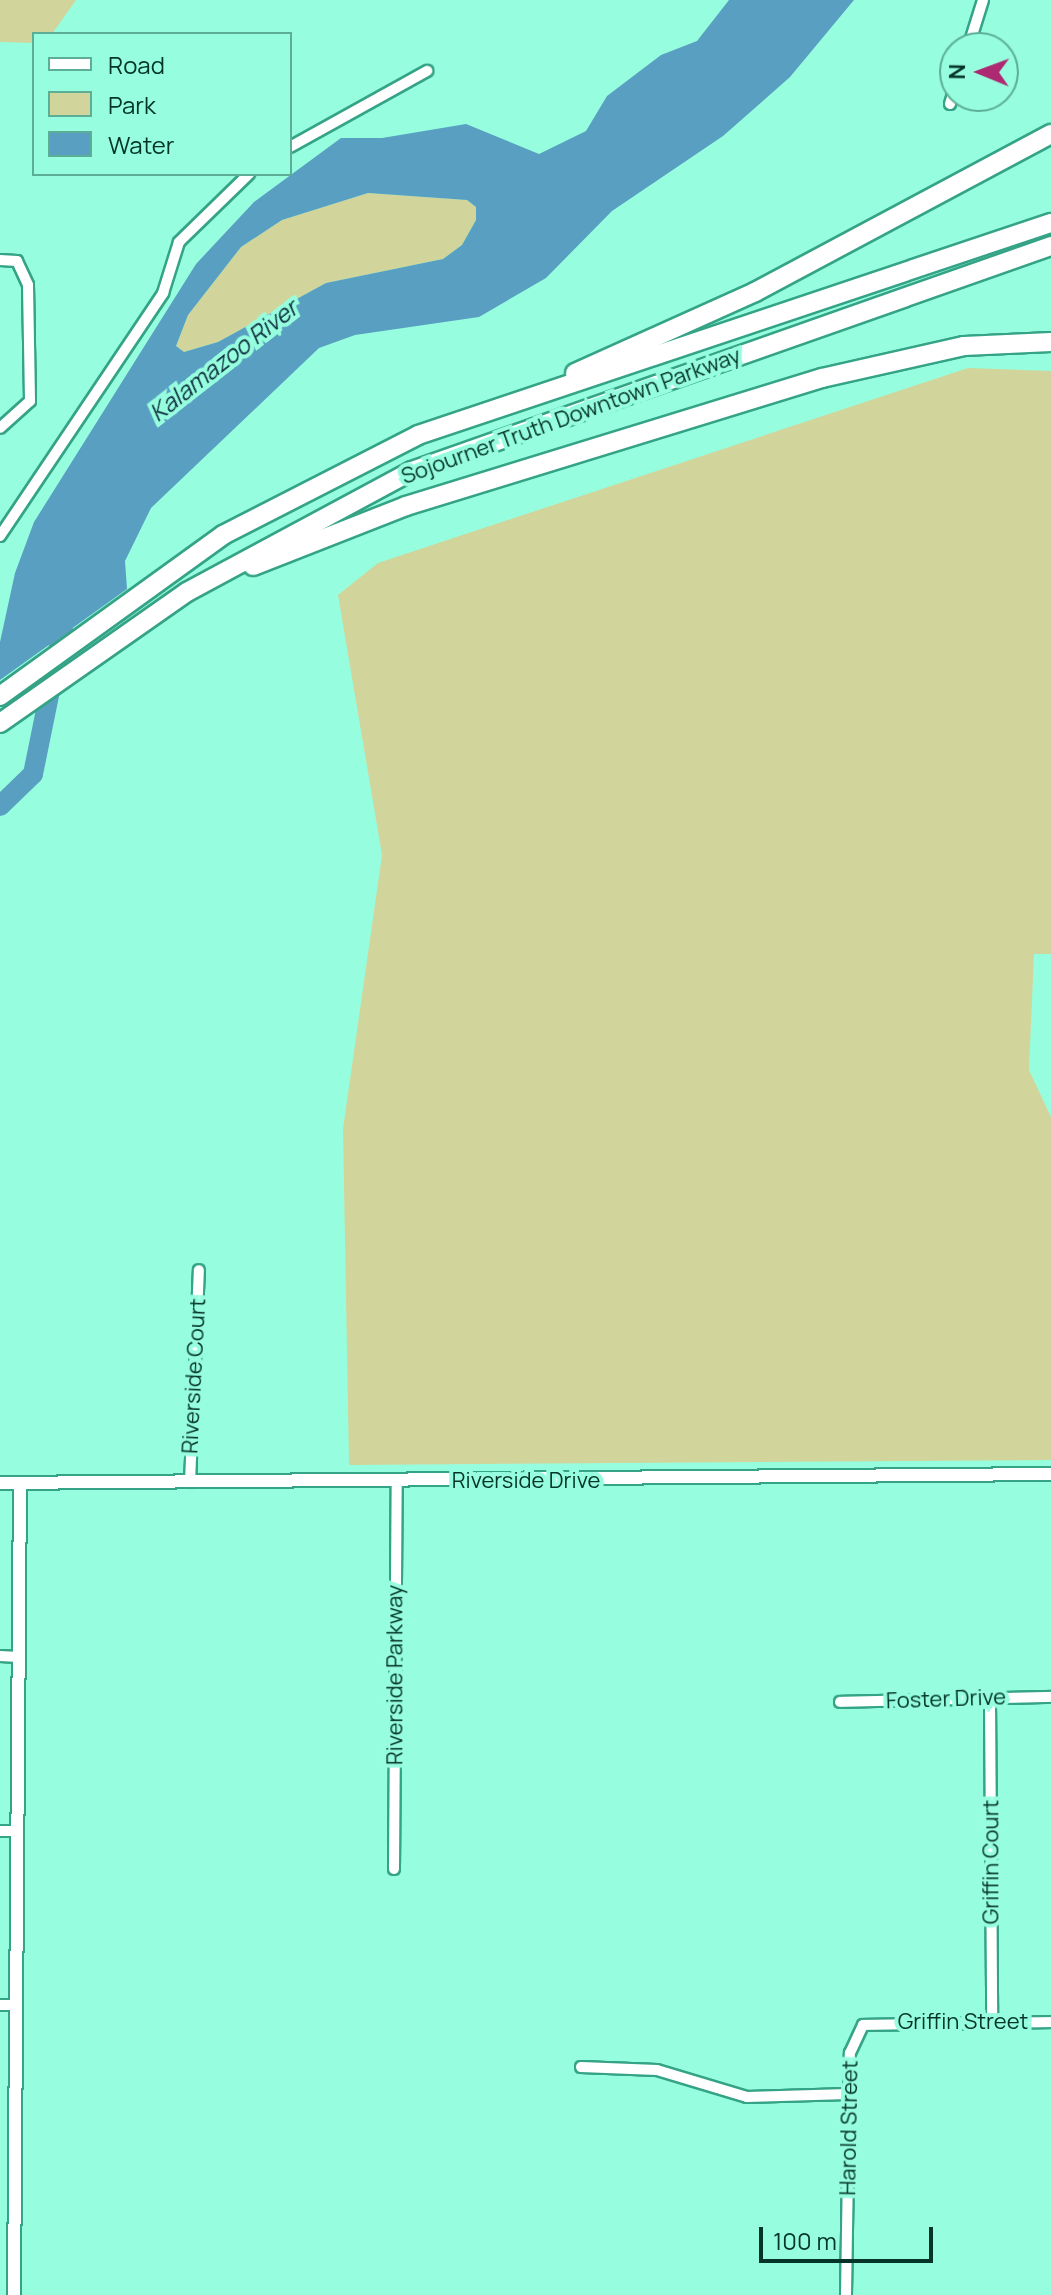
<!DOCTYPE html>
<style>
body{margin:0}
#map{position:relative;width:1051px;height:2295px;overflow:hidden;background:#96fede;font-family:Manrope,sans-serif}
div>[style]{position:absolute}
.green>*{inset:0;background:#d1d59b}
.water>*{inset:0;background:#589fc2}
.river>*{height:20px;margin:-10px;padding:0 10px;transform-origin:10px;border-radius:10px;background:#589fc2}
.roads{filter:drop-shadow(2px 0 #35a386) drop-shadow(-2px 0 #35a386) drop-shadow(0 2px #35a386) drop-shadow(0 -2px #35a386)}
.minor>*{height:10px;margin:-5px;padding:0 5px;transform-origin:5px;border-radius:5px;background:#fff}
.tertiary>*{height:12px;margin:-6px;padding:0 6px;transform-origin:6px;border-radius:6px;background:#fff}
.motorway>*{height:18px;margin:-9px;padding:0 9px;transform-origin:9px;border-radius:9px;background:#fff}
span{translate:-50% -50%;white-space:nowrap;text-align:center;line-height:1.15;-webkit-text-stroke:8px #96fede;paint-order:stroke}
.street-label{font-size:22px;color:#053529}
.water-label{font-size:24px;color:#0f3040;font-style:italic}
.legend{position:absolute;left:32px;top:32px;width:260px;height:144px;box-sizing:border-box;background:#96fede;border:2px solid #5cae96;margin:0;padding:10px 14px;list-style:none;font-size:24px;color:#053529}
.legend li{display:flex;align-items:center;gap:16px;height:40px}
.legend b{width:40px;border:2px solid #5cae96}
.north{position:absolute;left:939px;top:32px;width:80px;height:80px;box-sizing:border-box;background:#96fede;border:2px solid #5cae96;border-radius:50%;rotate:271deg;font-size:22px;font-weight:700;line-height:32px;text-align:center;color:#053529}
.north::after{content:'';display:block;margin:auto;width:28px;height:36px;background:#ad2972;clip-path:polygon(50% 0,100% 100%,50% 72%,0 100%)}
.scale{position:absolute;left:759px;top:2227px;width:174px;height:36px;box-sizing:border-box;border:4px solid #053529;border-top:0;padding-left:10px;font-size:24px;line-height:28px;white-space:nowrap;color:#053529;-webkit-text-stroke:6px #96fede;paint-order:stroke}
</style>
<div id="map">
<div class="green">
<div style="clip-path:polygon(0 0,76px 0,52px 34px,34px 34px,34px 43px,0 42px)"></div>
<div style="clip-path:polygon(368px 193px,467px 200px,476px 207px,476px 220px,462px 245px,443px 259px,326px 283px,218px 342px,184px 352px,176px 346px,188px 315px,241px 247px,282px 220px)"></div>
<div style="clip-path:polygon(968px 368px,1051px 371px,1051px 954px,1034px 954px,1029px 1070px,1051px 1117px,1051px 1460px,349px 1465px,343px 1129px,382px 855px,338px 595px,378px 563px)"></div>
</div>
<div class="water">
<div style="clip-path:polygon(evenodd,729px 0,854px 0,790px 77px,723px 136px,612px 211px,546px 278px,479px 317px,355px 335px,319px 348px,151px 508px,125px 561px,127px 589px,0 680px,0 642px,15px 573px,34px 522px,196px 264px,254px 202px,341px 138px,382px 138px,466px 124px,539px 154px,586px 131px,607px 96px,661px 55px,697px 41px,729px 0,368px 193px,467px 200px,476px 207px,476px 220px,462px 245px,443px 259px,326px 283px,218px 342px,184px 352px,176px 346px,188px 315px,241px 247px,282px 220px,368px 193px)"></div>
</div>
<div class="river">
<div style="left:0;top:806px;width:46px;rotate:-44.1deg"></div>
<div style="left:33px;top:774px;width:165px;rotate:-78.5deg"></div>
</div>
<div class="roads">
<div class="minor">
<div style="left:968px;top:48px;width:50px;rotate:-72.6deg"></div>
<div style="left:950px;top:104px;width:17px;rotate:-73deg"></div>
<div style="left:290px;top:147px;width:157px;rotate:-29deg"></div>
<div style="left:0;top:260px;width:17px;rotate:3deg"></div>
<div style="left:17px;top:261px;width:26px;rotate:65deg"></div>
<div style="left:28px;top:285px;width:116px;rotate:89deg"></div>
<div style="left:30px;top:401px;width:40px;rotate:138deg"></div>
<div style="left:0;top:536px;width:293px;rotate:-56.1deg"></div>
<div style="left:163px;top:293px;width:53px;rotate:-72.6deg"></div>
<div style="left:179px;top:242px;width:98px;rotate:-44.2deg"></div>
<div style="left:190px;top:1482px;width:212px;rotate:-87.6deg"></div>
<div style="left:0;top:1656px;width:19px;rotate:3deg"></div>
<div style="left:990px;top:1701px;width:321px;rotate:89.6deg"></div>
<div style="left:840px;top:1702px;width:211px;rotate:-1.4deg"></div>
<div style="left:0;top:1831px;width:18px"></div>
<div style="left:394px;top:1869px;width:387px;rotate:-89.6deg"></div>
<div style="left:0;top:2005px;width:16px"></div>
<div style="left:581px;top:2067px;width:76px;rotate:2.3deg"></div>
<div style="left:657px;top:2070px;width:94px;rotate:16.7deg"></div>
<div style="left:747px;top:2097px;width:101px;rotate:-1.7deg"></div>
<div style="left:846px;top:2295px;width:242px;rotate:-89.1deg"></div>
<div style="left:850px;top:2053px;width:31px;rotate:-65deg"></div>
<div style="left:863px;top:2025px;width:188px;rotate:-0.9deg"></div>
</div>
<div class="tertiary">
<div style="left:0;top:1483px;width:1051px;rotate:-0.49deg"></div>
<div style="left:14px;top:2295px;width:812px;rotate:-89.58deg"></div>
</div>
<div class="motorway">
<div style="left:575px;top:373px;width:197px;rotate:-24.2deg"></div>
<div style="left:755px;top:292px;width:336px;rotate:-28.1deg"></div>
<div style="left:253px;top:566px;width:164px;rotate:-21.4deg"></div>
<div style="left:406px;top:506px;width:435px;rotate:-17.1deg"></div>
<div style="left:822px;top:378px;width:146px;rotate:-12.7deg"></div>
<div style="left:964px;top:346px;width:87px;rotate:-2.6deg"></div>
<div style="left:0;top:696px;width:275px;rotate:-35.8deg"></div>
<div style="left:223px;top:535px;width:219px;rotate:-27.1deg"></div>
<div style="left:418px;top:435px;width:668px;rotate:-18.52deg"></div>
<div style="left:0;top:723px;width:228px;rotate:-35deg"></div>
<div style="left:187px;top:592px;width:255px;rotate:-28.3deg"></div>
<div style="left:412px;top:471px;width:677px;rotate:-19.4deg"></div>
</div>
</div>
<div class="street-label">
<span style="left:571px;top:416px;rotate:-20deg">Sojourner Truth Downtown Parkway</span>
<span style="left:194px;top:1376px;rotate:-87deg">Riverside Court</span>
<span style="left:526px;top:1481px">Riverside Drive</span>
<span style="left:395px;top:1675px;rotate:-90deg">Riverside Parkway</span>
<span style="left:946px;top:1699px;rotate:-2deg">Foster Drive</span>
<span style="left:991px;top:1862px;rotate:-90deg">Griffin Court</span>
<span style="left:963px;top:2022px">Griffin Street</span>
<span style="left:849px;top:2128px;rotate:-89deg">Harold Street</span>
</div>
<div class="water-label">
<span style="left:223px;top:360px;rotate:-38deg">Kalamazoo River</span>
</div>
<ul class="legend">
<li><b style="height:10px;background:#fff"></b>Road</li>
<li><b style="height:22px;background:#d1d59b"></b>Park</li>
<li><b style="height:22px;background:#589fc2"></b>Water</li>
</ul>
<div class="north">N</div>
<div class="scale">100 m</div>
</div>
